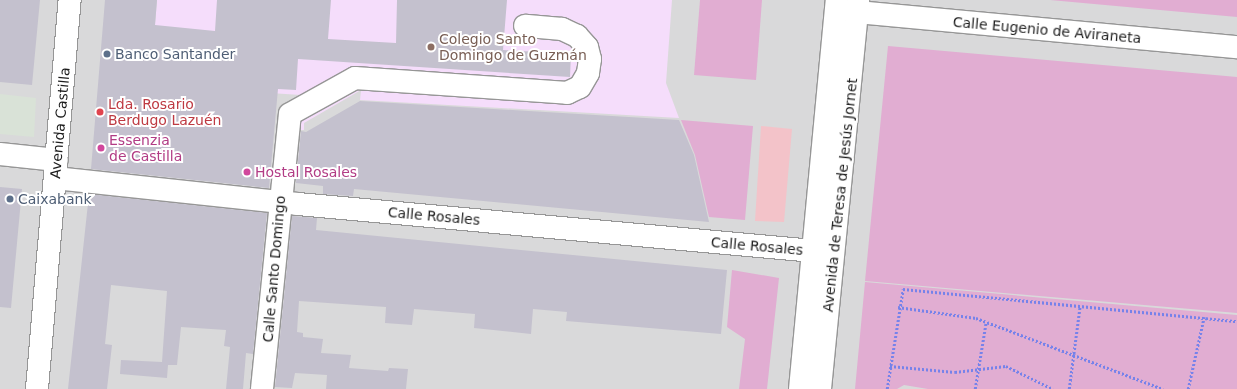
<!DOCTYPE html>
<meta charset="utf-8">
<style>
body{margin:0}
#map{position:relative;width:1237px;height:389px;overflow:hidden;background:#e7e3ec;font-family:"DejaVu Sans",sans-serif}
div>[style]{position:absolute}
.residential>*{inset:0;background:#d9d9da}
.education>*{inset:0;background:#f5ddfb}
.grass>*{inset:0;background:#e1add2}
.park>*{inset:0;background:#f3c3c9}
.plaza>*{inset:0;background:#d9e2d7}
.building>*{inset:0;background:#c4c1ce}
.path>*{height:2.5px;margin-top:-1.25px;transform-origin:0;background:repeating-linear-gradient(90deg,#7682ea 0 2px,transparent 0 4px)}
.roads{filter:drop-shadow(1px 0 #969696) drop-shadow(-1px 0 #969696) drop-shadow(0 1px #969696) drop-shadow(0 -1px #969696)}
.minor>*{height:22px;margin:-11px;padding:0 11px;transform-origin:11px;border-radius:11px;background:#fff}
.dots>*{width:11px;height:11px;translate:-50% -50%;box-sizing:border-box;border:2px solid #fff;border-radius:50%}
span{translate:-50% -50%;white-space:nowrap;text-align:center;line-height:1.15;-webkit-text-stroke:4px #fff;paint-order:stroke}
.street-label{font-size:14px;color:#1c1c1c}
.education-label{font-size:14px;color:#785e54}
.left{translate:0 -50%;text-align:left}
.service-label{font-size:14px;color:#4e5e75}
.health-label{font-size:14px;color:#be3a42}
.hotel-label{font-size:14px;color:#b23c85}
</style>
<div id="map">
<div class="residential">
<div style="clip-path:polygon(0 0,1237px 0,1237px 389px,0 389px)"></div>
</div>
<div class="education">
<div style="clip-path:polygon(157px 0,672px 0,666px 83px,679px 118px,360px 100px,361px 90px,304px 123px,304px 130px,299px 130px,301px 95px,254px 92px,155px 25px)"></div>
</div>
<div class="grass">
<div style="clip-path:polygon(700px 0,762px 0,756px 80px,694px 75px)"></div>
<div style="clip-path:polygon(1050px 0,1237px 0,1237px 17px)"></div>
<div style="clip-path:polygon(888px 46px,1237px 77px,1237px 313px,865px 281px)"></div>
<div style="clip-path:polygon(681px 120px,753px 126px,745px 220px,709px 217px,695px 155px)"></div>
<div style="clip-path:polygon(732px 270px,779px 278px,767px 389px,739px 389px,745px 339px,727px 327px)"></div>
<div style="clip-path:polygon(865px 282px,1237px 315px,1237px 389px,928px 389px,904px 385px,897px 389px,855px 389px)"></div>
</div>
<div class="park">
<div style="clip-path:polygon(761px 126px,792px 129px,784px 222px,755px 221px)"></div>
</div>
<div class="plaza">
<div style="clip-path:polygon(0 94px,36px 98px,34px 137px,0 134px)"></div>
</div>
<div class="building">
<div style="clip-path:polygon(0 0,40px 0,32px 85px,0 82px)"></div>
<div style="clip-path:polygon(105px 0,157px 0,155px 25px,215px 31px,217px 0,331px 0,328px 39px,396px 43px,397px 0,507px 0,503px 50px,571px 54px,570px 77px,298px 59px,296px 90px,278px 89px,269px 188px,91px 169px)"></div>
<div style="clip-path:polygon(360px 101px,679px 120px,694px 155px,709px 222px,354px 189px,353px 196px,323px 194px,323px 186px,296px 183px,301px 131px,306px 132px)"></div>
<div style="clip-path:polygon(0 187px,22px 189px,11px 308px,0 307px)"></div>
<div style="clip-path:polygon(89px 194px,267px 213px,253px 354px,246px 353px,243px 389px,226px 389px,230px 347px,224px 346px,226px 330px,181px 327px,177px 365px,168px 365px,167px 378px,120px 374px,121px 360px,162px 362px,167px 291px,111px 285px,105px 344px,112px 345px,107px 389px,68px 389px)"></div>
<div style="clip-path:polygon(292px 216px,317px 218px,316px 230px,727px 270px,721px 334px,566px 321px,567px 312px,533px 309px,531px 334px,474px 328px,475px 314px,414px 309px,412px 325px,385px 323px,386px 307px,299px 301px,297px 332px,303px 333px,303px 337px,323px 339px,321px 353px,351px 355px,349px 368px,388px 371px,389px 368px,408px 369px,406px 389px,326px 389px,327px 375px,295px 373px,292px 388px,275px 387px)"></div>
</div>
<div class="path">
<div style="left:898px;top:307px;width:79px;rotate:8deg"></div>
<div style="left:976px;top:318px;width:200px;rotate:20.8deg"></div>
<div style="left:890px;top:366px;width:65px;rotate:5.3deg"></div>
<div style="left:955px;top:372px;width:51px;rotate:-6.7deg"></div>
<div style="left:1006px;top:366px;width:52px;rotate:26.1deg"></div>
<div style="left:887px;top:389px;width:101px;rotate:-80.9deg"></div>
<div style="left:903px;top:289px;width:336px;rotate:5.5deg"></div>
<div style="left:975px;top:389px;width:68px;rotate:-80.7deg"></div>
<div style="left:1069px;top:389px;width:84px;rotate:-82.5deg"></div>
<div style="left:1188px;top:389px;width:74px;rotate:-77.5deg"></div>
</div>
<div class="roads">
<div class="minor">
<div style="left:857px;top:12px;width:382px;rotate:5.3deg"></div>
<div style="left:0;top:154px;width:57px;rotate:6deg"></div>
<div style="left:55px;top:178px;width:244px;rotate:6.1deg"></div>
<div style="left:298px;top:204px;width:517px;rotate:5.21deg"></div>
<div style="left:37px;top:389px;width:390px;rotate:-85.2deg"></div>
<div style="left:262px;top:389px;width:276px;rotate:-84.2deg"></div>
<div style="left:290px;top:114px;width:74px;rotate:-29deg"></div>
<div style="left:355px;top:78px;width:213px;rotate:4deg"></div>
<div style="left:567px;top:93px;width:14px;rotate:-25deg"></div>
<div style="left:580px;top:87px;width:16px;rotate:-60deg"></div>
<div style="left:588px;top:73px;width:14px;rotate:-82deg"></div>
<div style="left:590px;top:59px;width:12px;rotate:-104deg"></div>
<div style="left:587px;top:47px;width:15px;rotate:-132deg"></div>
<div style="left:577px;top:36px;width:17px;rotate:-155deg"></div>
<div style="left:562px;top:29px;width:37px;rotate:-175deg"></div>
<div style="left:800px;top:389px;width:391px;rotate:-84.6deg"></div>
<div style="left:820px;top:389px;width:391px;rotate:-84.4deg"></div>
</div>
</div>
<div class="dots">
<div style="left:431px;top:47px;background:#8d6e63"></div>
<div style="left:107px;top:54px;background:#5c6f8a"></div>
<div style="left:100px;top:112px;background:#e0444e"></div>
<div style="left:101px;top:148px;background:#d1479c"></div>
<div style="left:247px;top:172px;background:#d1479c"></div>
<div style="left:10px;top:199px;background:#5c6f8a"></div>
</div>
<div class="street-label">
<span style="left:1047px;top:30px;rotate:5deg">Calle Eugenio de Aviraneta</span>
<span style="left:60px;top:123px;rotate:-85deg">Avenida Castilla</span>
<span style="left:840px;top:195px;rotate:-84deg">Avenida de Teresa de Jesús Jornet</span>
<span style="left:434px;top:216px;rotate:5deg">Calle Rosales</span>
<span style="left:757px;top:246px;rotate:5deg">Calle Rosales</span>
<span style="left:274px;top:269px;rotate:-85deg">Calle Santo Domingo</span>
</div>
<div class="education-label">
<span class="left" style="left:439px;top:47px">Colegio Santo<br>Domingo de Guzmán</span>
</div>
<div class="service-label">
<span class="left" style="left:115px;top:54px">Banco Santander</span>
<span class="left" style="left:18px;top:199px">Caixabank</span>
</div>
<div class="health-label">
<span class="left" style="left:108px;top:112px">Lda. Rosario<br>Berdugo Lazuén</span>
</div>
<div class="hotel-label">
<span class="left" style="left:109px;top:148px">Essenzia<br>de Castilla</span>
<span class="left" style="left:255px;top:172px">Hostal Rosales</span>
</div>
</div>
